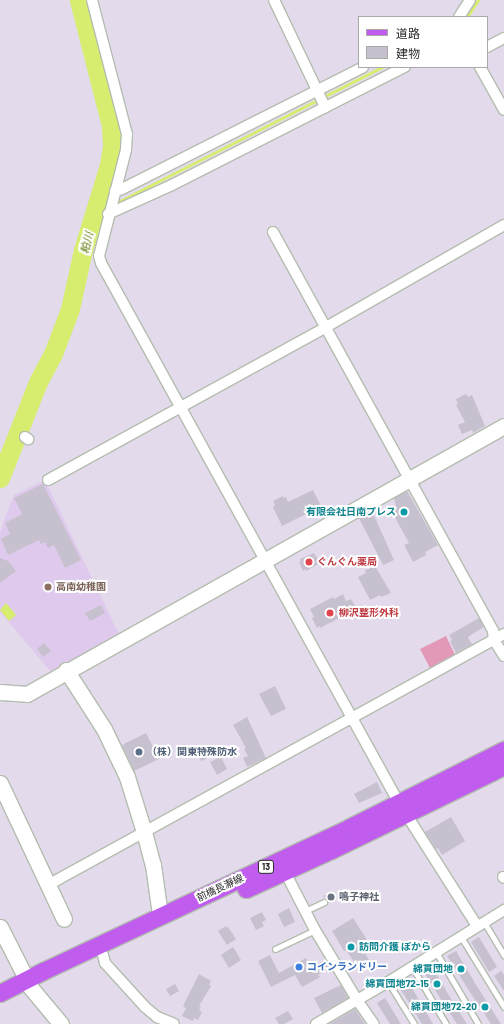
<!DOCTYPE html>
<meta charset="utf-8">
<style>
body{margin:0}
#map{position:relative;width:504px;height:1024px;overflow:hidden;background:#e3dbeb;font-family:Barlow,"Noto Sans JP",sans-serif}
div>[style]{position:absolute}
.education>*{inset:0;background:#dfcaed}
.green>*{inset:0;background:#e298b7}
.water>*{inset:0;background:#d6ed6f}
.stream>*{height:3px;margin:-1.5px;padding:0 1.5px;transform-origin:1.5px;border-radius:1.5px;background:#d6ed6f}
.river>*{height:19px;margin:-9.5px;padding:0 9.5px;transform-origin:9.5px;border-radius:9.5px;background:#d6ed6f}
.building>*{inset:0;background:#c7c0ce}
.roads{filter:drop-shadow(1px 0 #b3bdaf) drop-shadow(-1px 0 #b3bdaf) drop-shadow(0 1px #b3bdaf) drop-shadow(0 -1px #b3bdaf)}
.lane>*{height:5px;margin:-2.5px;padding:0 2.5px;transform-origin:2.5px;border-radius:2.5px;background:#fff}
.street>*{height:10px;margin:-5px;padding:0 5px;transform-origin:5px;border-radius:5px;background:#fff}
.secondary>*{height:15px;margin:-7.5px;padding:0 7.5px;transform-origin:7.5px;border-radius:7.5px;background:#fff}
.primary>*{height:17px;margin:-8.5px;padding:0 8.5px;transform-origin:8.5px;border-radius:8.5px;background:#c05def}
.dots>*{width:11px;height:11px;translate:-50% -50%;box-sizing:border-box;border:2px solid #fff;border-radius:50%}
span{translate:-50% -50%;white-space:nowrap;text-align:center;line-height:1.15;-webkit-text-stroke:4px #fff;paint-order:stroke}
.shield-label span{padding:1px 3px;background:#fff;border:1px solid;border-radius:3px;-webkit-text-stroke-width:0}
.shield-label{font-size:9px;color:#292929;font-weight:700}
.culture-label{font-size:10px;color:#0d838f;font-weight:700}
.right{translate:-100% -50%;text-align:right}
.left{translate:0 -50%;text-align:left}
.health-label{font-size:10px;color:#be3a42;font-weight:700}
.education-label{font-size:10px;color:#785e54;font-weight:700}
.service-label{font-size:10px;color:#4e5e75;font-weight:700}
.street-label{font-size:10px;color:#292929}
.worship-label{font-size:10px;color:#5b616d;font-weight:700}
.shop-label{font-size:10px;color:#366cbe;font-weight:700}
.water-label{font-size:11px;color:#607d0f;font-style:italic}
.legend{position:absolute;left:358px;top:16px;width:130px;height:52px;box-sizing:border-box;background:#fff;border:1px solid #a9a9a9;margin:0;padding:5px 7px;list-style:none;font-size:12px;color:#292929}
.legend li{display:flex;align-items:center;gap:8px;height:20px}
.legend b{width:20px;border:1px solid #a9a9a9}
</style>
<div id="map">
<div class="education">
<div style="clip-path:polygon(45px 480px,119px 634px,51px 672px,0 612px,0 534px,4px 520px,14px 495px)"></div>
</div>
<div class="green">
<div style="clip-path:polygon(446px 636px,455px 655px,430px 668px,420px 649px)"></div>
</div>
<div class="water">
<div style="clip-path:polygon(6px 603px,16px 615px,9px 621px,0 610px)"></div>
</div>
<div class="stream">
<div style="left:467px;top:17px;width:20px;rotate:-57deg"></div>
<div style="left:116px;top:203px;width:299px;rotate:-27.1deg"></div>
<div style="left:95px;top:213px;width:16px;rotate:-27deg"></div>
</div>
<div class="river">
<div style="left:0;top:478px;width:103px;rotate:-68.4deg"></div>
<div style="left:38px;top:382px;width:32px;rotate:-62deg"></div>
<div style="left:53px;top:354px;width:48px;rotate:-69.3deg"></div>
<div style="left:70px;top:309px;width:60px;rotate:-77.6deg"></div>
<div style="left:83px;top:250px;width:89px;rotate:-73deg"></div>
<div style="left:109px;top:165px;width:19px;rotate:-81deg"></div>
<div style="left:112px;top:146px;width:20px;rotate:-93deg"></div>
<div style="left:111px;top:126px;width:130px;rotate:-104.3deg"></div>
</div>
<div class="building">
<div style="clip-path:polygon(466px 394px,468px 397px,472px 395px,485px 426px,473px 433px,472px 430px,462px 434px,458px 425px,465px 422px,456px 405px,458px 404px,456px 399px)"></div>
<div style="clip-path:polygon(43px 484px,81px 560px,65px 568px,54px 545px,48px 548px,45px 542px,41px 544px,39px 540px,8px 555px,1px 539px,10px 534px,5px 523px,22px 514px,14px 498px)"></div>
<div style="clip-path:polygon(313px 490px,321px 506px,309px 515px,308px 513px,282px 526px,273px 507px,275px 505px,273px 501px,283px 496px,284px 498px,286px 497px,288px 502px)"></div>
<div style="clip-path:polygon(407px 491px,438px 545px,425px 552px,426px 555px,413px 562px,404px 545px,409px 543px,391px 510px,396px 507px,394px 498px)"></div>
<div style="clip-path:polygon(372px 511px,394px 560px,383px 565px,359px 518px)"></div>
<div style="clip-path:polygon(314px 553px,320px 563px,306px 571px,305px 569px,303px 571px,299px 562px,301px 561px,300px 559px)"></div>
<div style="clip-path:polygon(0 558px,8px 561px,16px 571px,0 583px)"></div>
<div style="clip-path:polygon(375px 566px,391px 593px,381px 597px,380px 595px,370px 600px,358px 577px,366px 573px,365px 570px)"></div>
<div style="clip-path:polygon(343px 594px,346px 601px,351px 599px,357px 609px,320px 628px,320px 626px,317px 628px,312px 618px,314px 617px,310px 609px,333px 597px,334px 599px)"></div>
<div style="clip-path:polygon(101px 605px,105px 613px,90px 621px,85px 613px)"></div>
<div style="clip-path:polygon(479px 618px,484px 627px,469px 636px,468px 638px,472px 644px,456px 653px,450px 641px,452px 640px,449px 635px)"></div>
<div style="clip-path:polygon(44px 643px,51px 651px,43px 657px,37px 649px)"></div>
<div style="clip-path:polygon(275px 686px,286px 709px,271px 716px,259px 694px)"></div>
<div style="clip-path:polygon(247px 717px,266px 758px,247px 767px,243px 758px,248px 756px,244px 749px,246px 748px,233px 725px)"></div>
<div style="clip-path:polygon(146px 733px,159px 759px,134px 771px,122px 745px)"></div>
<div style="clip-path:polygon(204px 750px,208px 758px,201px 761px,197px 753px)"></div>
<div style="clip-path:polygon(221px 757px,227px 769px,217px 775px,210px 762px)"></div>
<div style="clip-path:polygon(377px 782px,382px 793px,359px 803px,354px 794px)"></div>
<div style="clip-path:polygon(451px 817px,465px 841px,442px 855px,438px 848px,436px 849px,425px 832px)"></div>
<div style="clip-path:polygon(330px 893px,334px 901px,328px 903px,327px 900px,323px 896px)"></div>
<div style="clip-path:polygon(289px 908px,295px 922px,284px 927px,278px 914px)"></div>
<div style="clip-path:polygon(262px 912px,266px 920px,262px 922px,264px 926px,256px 930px,250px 918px)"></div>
<div style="clip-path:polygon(353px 918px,367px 940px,360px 945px,369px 960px,359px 969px,346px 950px,344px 951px,332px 931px)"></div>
<div style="clip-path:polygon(226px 926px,227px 928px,228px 927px,236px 939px,227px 945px,218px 931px)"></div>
<div style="clip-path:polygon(479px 937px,497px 967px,489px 972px,471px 942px)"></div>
<div style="clip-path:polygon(233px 947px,241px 960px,229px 968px,221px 955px)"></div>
<div style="clip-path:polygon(456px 951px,478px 988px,501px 1024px,491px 1024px,466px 986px,447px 956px)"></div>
<div style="clip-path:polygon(270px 955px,279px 973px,306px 958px,312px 967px,324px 960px,329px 969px,318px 975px,320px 977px,302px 987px,295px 975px,271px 987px,258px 961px)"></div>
<div style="clip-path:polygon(432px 966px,451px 999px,467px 1024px,457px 1024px,442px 1001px,423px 971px)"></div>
<div style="clip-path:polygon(501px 971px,504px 975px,504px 991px,494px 976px)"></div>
<div style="clip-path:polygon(199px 974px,211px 981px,209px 985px,211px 986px,199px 1006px,201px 1007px,199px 1010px,202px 1012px,198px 1020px,194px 1018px,193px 1021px,182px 1016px,186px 1008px,183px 1006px)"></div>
<div style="clip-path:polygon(409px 983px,433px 1024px,422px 1024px,400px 988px)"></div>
<div style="clip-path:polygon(175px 984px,179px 991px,170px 996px,166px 989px)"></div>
<div style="clip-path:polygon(341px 985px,348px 998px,322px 1013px,314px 998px)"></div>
<div style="clip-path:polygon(385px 998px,401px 1024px,390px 1024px,377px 1003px)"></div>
<div style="clip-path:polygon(355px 1009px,365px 1024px,329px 1024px)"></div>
<div style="clip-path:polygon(288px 1011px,293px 1019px,284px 1024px,279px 1024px,275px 1018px)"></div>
</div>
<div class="roads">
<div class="lane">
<div style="left:305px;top:911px;width:21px;rotate:-25deg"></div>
<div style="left:484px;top:922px;width:39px;rotate:59deg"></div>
<div style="left:461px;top:937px;width:82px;rotate:58.4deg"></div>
<div style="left:275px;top:949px;width:44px;rotate:-25.4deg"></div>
<div style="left:436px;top:952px;width:83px;rotate:59.7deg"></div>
<div style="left:412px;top:967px;width:66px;rotate:59.2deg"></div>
<div style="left:388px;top:982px;width:49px;rotate:58.2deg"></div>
</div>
<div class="street">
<div style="left:92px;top:0;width:138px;rotate:75.4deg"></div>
<div style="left:127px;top:134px;width:16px;rotate:94deg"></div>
<div style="left:126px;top:150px;width:109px;rotate:104.3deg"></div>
<div style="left:99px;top:256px;width:7px;rotate:74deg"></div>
<div style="left:101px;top:263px;width:617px;rotate:61.11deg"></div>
<div style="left:274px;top:0;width:119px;rotate:64.5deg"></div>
<div style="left:459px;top:17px;width:20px;rotate:-57deg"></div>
<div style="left:487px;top:47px;width:19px;rotate:-28deg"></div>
<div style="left:480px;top:67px;width:49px;rotate:60.8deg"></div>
<div style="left:115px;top:191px;width:7px;rotate:-16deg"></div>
<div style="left:122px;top:189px;width:270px;rotate:-26.8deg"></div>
<div style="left:108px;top:214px;width:70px;rotate:-24.4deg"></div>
<div style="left:172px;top:185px;width:261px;rotate:-26.9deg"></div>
<div style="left:273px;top:232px;width:456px;rotate:61.1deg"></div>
<div style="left:493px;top:631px;width:9px;rotate:84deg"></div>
<div style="left:494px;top:640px;width:19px;rotate:58deg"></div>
<div style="left:25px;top:437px;width:4px;rotate:34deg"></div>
<div style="left:48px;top:480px;width:317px;rotate:-28.8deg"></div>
<div style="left:326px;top:327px;width:205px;rotate:-29.8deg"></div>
<div style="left:406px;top:814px;width:133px;rotate:57.6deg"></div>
<div style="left:285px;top:872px;width:65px;rotate:62.7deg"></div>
<div style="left:315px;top:930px;width:82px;rotate:59deg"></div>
<div style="left:357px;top:1000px;width:29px;rotate:55deg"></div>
<div style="left:503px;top:877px;width:1px;rotate:45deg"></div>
<div style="left:48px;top:885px;width:521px;rotate:-28.83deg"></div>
<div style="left:103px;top:955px;width:8px;rotate:76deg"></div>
<div style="left:105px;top:963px;width:59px;rotate:47.7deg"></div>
<div style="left:145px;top:1007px;width:16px;rotate:40deg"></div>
<div style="left:157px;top:1017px;width:18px;rotate:22deg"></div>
<div style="left:316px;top:1024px;width:83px;rotate:-30.3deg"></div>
<div style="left:388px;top:982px;width:137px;rotate:-31.8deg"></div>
</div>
<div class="secondary">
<div style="left:66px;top:670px;width:70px;rotate:57.2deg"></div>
<div style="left:104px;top:729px;width:53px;rotate:64.4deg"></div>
<div style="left:127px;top:777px;width:58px;rotate:72.8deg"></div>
<div style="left:144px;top:832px;width:34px;rotate:75deg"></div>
<div style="left:153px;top:865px;width:50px;rotate:82deg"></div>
<div style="left:0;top:692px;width:27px;rotate:4deg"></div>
<div style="left:27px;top:694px;width:547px;rotate:-29.33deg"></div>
<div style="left:0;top:783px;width:150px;rotate:64.8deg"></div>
<div style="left:0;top:927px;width:68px;rotate:63.1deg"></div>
<div style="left:31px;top:988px;width:47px;rotate:50.2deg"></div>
</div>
<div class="primary">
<div style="left:246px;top:889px;width:94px;rotate:-24.6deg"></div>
<div style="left:331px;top:850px;width:192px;rotate:-25.9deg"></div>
<div style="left:0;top:993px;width:48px;rotate:-27.1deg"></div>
<div style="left:43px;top:971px;width:339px;rotate:-25.1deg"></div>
<div style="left:350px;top:827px;width:172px;rotate:-26.6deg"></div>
</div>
</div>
<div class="dots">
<div style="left:404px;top:512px;background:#0f9aa8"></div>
<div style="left:309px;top:562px;background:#e0444e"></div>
<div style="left:48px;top:587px;background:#8d6e63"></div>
<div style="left:330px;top:613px;background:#e0444e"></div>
<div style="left:139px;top:752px;background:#5c6f8a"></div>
<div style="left:331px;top:897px;background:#6b7280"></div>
<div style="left:351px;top:947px;background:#0f9aa8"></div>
<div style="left:299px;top:967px;background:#3f7fe0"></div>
<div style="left:461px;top:969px;background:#0f9aa8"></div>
<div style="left:437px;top:984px;background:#0f9aa8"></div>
<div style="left:485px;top:1007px;background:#0f9aa8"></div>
</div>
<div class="shield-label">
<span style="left:266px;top:867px">13</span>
</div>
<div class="culture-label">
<span class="right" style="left:396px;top:512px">有限会社日南プレス</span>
<span class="left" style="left:359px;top:947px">訪問介護 ぽから</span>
<span class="right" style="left:453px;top:969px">綿貫団地</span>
<span class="right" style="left:429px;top:984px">綿貫団地72-15</span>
<span class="right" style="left:477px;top:1007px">綿貫団地72-20</span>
</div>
<div class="health-label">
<span class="left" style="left:317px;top:562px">ぐんぐん薬局</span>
<span class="left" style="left:339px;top:613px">柳沢整形外科</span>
</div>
<div class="education-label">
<span class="left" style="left:56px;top:587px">高南幼稚園</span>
</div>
<div class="service-label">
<span class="left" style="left:147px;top:752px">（株）関東特殊防水</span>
</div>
<div class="street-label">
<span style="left:220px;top:888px;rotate:-25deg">前橋長瀞線</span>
</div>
<div class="worship-label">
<span class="left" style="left:339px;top:897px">鳴子神社</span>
</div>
<div class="shop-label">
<span class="left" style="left:307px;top:967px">コインランドリー</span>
</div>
<div class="water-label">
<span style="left:87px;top:243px;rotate:-76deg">粕川</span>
</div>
<ul class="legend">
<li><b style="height:5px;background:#c05def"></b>道路</li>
<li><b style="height:11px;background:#c7c0ce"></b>建物</li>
</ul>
</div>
